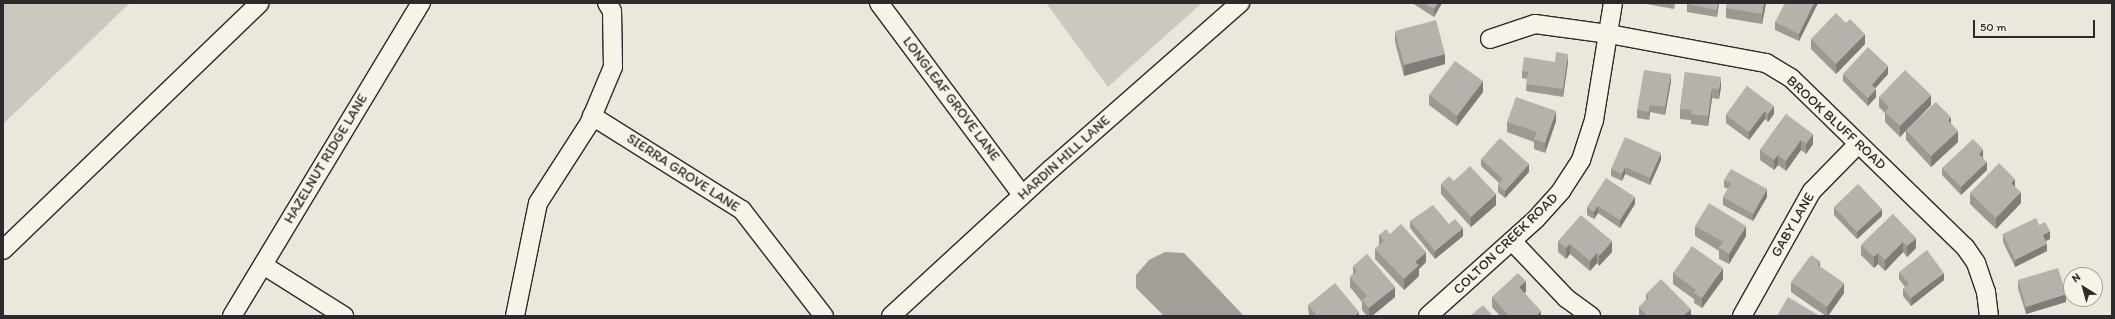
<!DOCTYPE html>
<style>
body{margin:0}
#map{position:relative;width:2115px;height:319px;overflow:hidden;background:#ebe7dd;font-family:Itim,sans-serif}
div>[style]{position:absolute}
.green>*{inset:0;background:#cbc8bf}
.water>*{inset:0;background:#a29f98}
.roads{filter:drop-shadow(1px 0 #2b2b2b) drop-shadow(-1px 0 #2b2b2b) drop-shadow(0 1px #2b2b2b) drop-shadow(0 -1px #2b2b2b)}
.street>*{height:18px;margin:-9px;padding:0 9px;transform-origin:9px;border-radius:9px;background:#f7f3e8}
.wall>*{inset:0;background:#9c9993}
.shaded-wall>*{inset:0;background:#7f7d78}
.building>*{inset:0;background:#b5b2ab}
span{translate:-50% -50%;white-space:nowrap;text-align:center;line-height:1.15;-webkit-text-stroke:3px #f7f3e8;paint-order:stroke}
.street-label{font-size:14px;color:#2b2b2b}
.frame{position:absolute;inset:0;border:4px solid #2b2b2b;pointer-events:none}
.north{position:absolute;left:2063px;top:267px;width:40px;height:40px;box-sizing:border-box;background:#f7f3e8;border:1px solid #a5a39c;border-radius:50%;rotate:323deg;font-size:11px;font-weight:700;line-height:16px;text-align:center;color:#2b2b2b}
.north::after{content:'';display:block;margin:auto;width:14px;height:18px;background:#2b2b2b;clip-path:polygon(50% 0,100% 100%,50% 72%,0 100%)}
.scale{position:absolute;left:1973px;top:20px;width:122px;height:18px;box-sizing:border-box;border:2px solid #2b2b2b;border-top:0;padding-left:5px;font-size:12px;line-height:14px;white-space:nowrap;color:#2b2b2b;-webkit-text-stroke:3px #f7f3e8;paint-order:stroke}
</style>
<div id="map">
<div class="green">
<div style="clip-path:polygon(3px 3px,130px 3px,3px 124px)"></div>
<div style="clip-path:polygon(1046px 3px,1202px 3px,1108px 87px)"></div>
</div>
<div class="water">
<div style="clip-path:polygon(1165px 252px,1184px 253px,1244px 316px,1164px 316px,1136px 288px,1136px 275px,1149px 260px)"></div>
</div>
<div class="roads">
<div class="street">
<div style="left:879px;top:3px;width:239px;rotate:53.3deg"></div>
<div style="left:1490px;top:39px;width:47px;rotate:-18.4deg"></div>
<div style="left:1535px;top:24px;width:75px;rotate:7.7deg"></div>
<div style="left:1609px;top:34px;width:160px;rotate:10.5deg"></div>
<div style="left:1766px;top:63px;width:29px;rotate:31deg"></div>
<div style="left:1791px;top:78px;width:243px;rotate:44.2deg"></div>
<div style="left:1965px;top:247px;width:19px;rotate:55deg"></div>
<div style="left:1976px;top:263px;width:31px;rotate:71deg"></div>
<div style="left:1986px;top:292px;width:24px;rotate:83deg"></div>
<div style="left:592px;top:116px;width:177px;rotate:32.1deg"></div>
<div style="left:742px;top:210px;width:134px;rotate:52.3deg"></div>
<div style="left:1512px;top:241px;width:79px;rotate:46.5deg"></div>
<div style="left:1566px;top:298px;width:31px;rotate:36deg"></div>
<div style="left:3px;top:250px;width:356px;rotate:-43.9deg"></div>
<div style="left:263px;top:265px;width:96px;rotate:32.2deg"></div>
<div style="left:232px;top:316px;width:366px;rotate:-58.9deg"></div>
<div style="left:515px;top:316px;width:115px;rotate:-78.5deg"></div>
<div style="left:538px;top:203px;width:94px;rotate:-57.2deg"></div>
<div style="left:589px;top:124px;width:62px;rotate:-67.2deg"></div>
<div style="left:613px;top:67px;width:56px;rotate:-91deg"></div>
<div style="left:612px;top:11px;width:9px;rotate:-122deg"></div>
<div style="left:891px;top:316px;width:217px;rotate:-42.6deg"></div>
<div style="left:1051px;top:169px;width:252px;rotate:-41.3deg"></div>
<div style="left:1428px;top:316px;width:145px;rotate:-41.9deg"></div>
<div style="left:1536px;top:219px;width:38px;rotate:-48deg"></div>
<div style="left:1561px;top:191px;width:37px;rotate:-57deg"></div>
<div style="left:1581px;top:160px;width:42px;rotate:-72deg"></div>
<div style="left:1594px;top:120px;width:119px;rotate:-80.8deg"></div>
<div style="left:1742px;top:316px;width:143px;rotate:-60.8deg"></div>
<div style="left:1812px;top:191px;width:66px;rotate:-45.6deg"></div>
</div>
</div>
<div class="wall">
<div style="clip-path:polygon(1412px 3px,1442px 3px,1434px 17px)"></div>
<div style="clip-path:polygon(1641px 3px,1675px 3px,1674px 9px)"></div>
<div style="clip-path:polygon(1719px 3px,1717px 17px,1687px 12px,1687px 4px)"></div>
<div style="clip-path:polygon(1727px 3px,1766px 3px,1762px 24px,1726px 18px,1726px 8px)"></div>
<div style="clip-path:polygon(1818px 3px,1799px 41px,1775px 30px,1775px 22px)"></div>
<div style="clip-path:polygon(1395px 31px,1445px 64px,1404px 76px,1395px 42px)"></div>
<div style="clip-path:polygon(1811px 39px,1865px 44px,1836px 74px,1811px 49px)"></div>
<div style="clip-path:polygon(1555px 62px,1568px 62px,1563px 97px,1526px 91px,1527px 79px,1522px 78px,1522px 71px)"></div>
<div style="clip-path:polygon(1685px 72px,1721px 87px,1719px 99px,1712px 98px,1708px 126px,1691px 124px,1691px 120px,1680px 119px,1680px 109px)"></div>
<div style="clip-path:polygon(1843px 74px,1888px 74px,1875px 88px,1876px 97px,1868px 106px,1843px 81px)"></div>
<div style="clip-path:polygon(1671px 81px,1665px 115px,1650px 112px,1649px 120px,1637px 118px,1637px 110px)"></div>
<div style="clip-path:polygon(1747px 86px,1774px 114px,1768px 122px,1765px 119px,1749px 140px,1726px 123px,1726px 115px)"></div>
<div style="clip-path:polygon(1483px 92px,1457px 126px,1429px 105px,1429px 95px)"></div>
<div style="clip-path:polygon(1879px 97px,1931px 105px,1908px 128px,1951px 123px,1958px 142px,1931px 167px,1906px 140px,1906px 130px,1900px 137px,1885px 122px,1885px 113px,1879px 107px)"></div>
<div style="clip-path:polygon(1786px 114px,1813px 144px,1806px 154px,1801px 150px,1786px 171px,1778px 165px,1774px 170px,1760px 160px,1760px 150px)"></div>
<div style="clip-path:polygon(1556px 121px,1545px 153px,1534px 149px,1534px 142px,1507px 132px,1507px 122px)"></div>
<div style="clip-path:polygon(1983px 157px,1987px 170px,1961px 195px,1942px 175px,1942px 168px)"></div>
<div style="clip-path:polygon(1481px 159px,1529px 172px,1505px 198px,1498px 192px,1498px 185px,1499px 183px,1481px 166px)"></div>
<div style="clip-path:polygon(1661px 160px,1650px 185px,1625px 174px,1622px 181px,1611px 176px,1611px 169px)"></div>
<div style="clip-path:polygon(1724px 180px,1767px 197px,1753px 221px,1723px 205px,1723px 197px,1728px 189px,1724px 187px)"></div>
<div style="clip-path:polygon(1454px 181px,1496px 205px,1471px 227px,1441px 194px,1441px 184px)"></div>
<div style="clip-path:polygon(2015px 187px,2021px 203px,1996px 229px,1970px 204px,1970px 193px)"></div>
<div style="clip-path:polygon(1635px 197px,1635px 204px,1620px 228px,1598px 213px,1594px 219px,1587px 215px,1587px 207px)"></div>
<div style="clip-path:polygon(1834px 207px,1882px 216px,1857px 239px,1834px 215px)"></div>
<div style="clip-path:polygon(1893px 214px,1916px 248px,1907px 257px,1903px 252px,1885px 271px,1878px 264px,1874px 268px,1861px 255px,1861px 245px)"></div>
<div style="clip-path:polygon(1410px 221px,1449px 224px,1463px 236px,1435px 259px,1410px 228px)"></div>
<div style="clip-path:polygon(2039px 225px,2050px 239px,2046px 241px,2047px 251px,2015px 267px,2003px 242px,2003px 234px)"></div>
<div style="clip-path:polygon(1695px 226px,1746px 236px,1729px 264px,1719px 259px,1719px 251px,1695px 236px)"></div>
<div style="clip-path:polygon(1390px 234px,1426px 262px,1419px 269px,1419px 276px,1404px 290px,1375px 259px,1375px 249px,1379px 245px,1379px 235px)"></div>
<div style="clip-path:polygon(1558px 241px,1612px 252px,1599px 266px,1597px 263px,1590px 271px,1570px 254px,1566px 259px,1558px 252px)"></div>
<div style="clip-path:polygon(1353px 266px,1395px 297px,1372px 316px,1367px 316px,1362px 310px,1362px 302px,1350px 287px,1350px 277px,1353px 274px)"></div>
<div style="clip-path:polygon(1820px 267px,1844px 293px,1828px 316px,1826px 316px,1791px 292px,1791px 282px)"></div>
<div style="clip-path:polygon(1899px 272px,1944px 280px,1911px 306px,1903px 296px,1903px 289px,1905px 287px,1899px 279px)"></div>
<div style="clip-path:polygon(1673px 273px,1723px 279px,1702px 308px,1694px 303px,1694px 299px,1673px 284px)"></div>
<div style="clip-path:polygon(2018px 280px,2066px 302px,2026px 314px,2018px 288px)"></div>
<div style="clip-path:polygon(1526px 292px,1524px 293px,1541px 316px,1500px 316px,1492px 307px,1492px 297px)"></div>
<div style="clip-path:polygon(1646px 294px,1691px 316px,1639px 316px,1639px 307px,1646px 300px)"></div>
<div style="clip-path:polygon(1308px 305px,1359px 316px,1309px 316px)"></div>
</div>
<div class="shaded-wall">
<div style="clip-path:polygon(1438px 3px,1442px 3px,1434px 17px,1434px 9px)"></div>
<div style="clip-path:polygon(1718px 3px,1719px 3px,1717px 17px,1717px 10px)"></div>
<div style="clip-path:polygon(1764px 3px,1766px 3px,1762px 24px,1762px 14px)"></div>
<div style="clip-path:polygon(1814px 3px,1818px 3px,1799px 41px,1799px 34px)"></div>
<div style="clip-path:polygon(1865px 34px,1865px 44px,1836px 74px,1836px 64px)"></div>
<div style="clip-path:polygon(1445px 54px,1445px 64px,1404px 76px,1404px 65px)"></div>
<div style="clip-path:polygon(1568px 54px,1568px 62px,1563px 97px,1563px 89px)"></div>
<div style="clip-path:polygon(1888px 66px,1888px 74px,1872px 92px,1872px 85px)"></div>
<div style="clip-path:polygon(1671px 74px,1671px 81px,1665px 115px,1665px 107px)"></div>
<div style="clip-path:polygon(1721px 77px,1721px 87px,1719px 99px,1719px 89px)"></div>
<div style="clip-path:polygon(1483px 81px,1483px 92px,1457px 126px,1457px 116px)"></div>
<div style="clip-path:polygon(1712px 88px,1712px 98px,1708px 126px,1708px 116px)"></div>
<div style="clip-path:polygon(1876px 89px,1876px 97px,1868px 106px,1868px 98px)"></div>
<div style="clip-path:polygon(1931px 95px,1931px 105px,1900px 137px,1900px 126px)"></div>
<div style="clip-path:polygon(1650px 105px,1650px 112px,1649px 120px,1649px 112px)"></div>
<div style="clip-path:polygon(1774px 106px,1774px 114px,1768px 122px,1768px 114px)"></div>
<div style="clip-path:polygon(1556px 111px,1556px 121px,1545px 153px,1545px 143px)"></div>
<div style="clip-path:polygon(1765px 111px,1765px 119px,1749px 140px,1749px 132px)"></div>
<div style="clip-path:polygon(1951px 117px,1951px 128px,1948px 120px)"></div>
<div style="clip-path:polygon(1958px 131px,1958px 142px,1931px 167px,1931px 156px)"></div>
<div style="clip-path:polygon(1813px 134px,1813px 144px,1806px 154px,1806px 144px)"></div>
<div style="clip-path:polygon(1801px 140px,1801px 150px,1786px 171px,1786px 161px)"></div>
<div style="clip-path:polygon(1983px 149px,1983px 157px,1979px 161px,1979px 154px)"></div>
<div style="clip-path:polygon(1661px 153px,1661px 160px,1650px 185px,1650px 178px)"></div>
<div style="clip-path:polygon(1778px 155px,1778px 165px,1774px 170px,1774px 160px)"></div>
<div style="clip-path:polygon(1987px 162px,1987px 170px,1961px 195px,1961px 187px)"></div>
<div style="clip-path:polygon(1529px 164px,1529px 172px,1505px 198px,1505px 191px)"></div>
<div style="clip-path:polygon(1625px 167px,1625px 174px,1622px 181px,1622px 174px)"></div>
<div style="clip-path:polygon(2015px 179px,2015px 189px,2011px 183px)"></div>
<div style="clip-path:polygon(1767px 189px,1767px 197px,1753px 221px,1753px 214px)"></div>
<div style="clip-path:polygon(2021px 192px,2021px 203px,1996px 229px,1996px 218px)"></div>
<div style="clip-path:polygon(1496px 194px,1496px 205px,1471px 227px,1471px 217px)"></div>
<div style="clip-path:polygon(1635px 197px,1635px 204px,1620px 228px,1620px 220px)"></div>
<div style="clip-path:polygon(1598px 206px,1598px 213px,1594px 219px,1594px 212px)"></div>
<div style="clip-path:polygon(1882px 209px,1882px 216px,1857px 239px,1857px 232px)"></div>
<div style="clip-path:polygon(1746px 226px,1746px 236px,1729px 264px,1729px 254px)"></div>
<div style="clip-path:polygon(1463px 228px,1463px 236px,1435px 259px,1435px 251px)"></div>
<div style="clip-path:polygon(2050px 231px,2050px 239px,2043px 242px,2043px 235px)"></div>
<div style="clip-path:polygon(1916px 238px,1916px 248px,1907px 257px,1907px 246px)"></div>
<div style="clip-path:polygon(1612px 241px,1612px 252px,1599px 266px,1599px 256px)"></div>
<div style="clip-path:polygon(1903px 242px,1903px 252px,1885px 271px,1885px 260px)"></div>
<div style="clip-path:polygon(1570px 244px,1570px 254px,1566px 259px,1566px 248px)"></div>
<div style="clip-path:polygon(2047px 244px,2047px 251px,2015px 267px,2015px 260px)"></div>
<div style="clip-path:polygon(1426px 252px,1426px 262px,1419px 269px,1419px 276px,1404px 290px,1404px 279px,1415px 262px)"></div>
<div style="clip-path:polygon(1597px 253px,1597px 263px,1590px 271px,1590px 261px)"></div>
<div style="clip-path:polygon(1878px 253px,1878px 264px,1874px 268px,1874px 257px)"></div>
<div style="clip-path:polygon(1820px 261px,1820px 271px,1818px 265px)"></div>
<div style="clip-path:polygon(1723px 268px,1723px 279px,1702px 308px,1702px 298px)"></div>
<div style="clip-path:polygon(1944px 273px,1944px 280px,1911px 306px,1911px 298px)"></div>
<div style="clip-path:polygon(1526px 281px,1526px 292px,1519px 298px,1519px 287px)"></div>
<div style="clip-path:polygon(1844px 283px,1844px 293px,1828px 316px,1827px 316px,1827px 307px)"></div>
<div style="clip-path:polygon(1395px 287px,1395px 297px,1372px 316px,1369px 316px,1369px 308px)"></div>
<div style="clip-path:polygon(2066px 294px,2066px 302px,2026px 314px,2026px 307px)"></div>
<div style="clip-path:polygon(1691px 309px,1691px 316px,1683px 316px)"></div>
<div style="clip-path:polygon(1541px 311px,1541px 316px,1536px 316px)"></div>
<div style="clip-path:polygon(1359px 312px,1359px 316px,1354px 316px)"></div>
</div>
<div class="building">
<div style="clip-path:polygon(1424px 3px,1438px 3px,1434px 9px)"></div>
<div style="clip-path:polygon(1687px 3px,1718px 3px,1717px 10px,1687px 4px)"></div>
<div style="clip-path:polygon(1727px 3px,1764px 3px,1762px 14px,1726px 8px)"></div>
<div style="clip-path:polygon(1785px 3px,1814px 3px,1799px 34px,1775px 22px)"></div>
<div style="clip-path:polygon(1836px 13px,1846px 23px,1850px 19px,1865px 34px,1836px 64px,1811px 39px)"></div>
<div style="clip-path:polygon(1436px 20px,1445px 54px,1404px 65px,1395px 31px)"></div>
<div style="clip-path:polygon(1868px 47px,1888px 66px,1872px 85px,1876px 89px,1868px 98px,1843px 74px)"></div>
<div style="clip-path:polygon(1556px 52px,1568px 54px,1563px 89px,1526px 84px,1528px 72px,1522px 71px,1524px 57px,1555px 62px)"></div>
<div style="clip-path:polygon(1455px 61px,1483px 81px,1457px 116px,1429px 95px)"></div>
<div style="clip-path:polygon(1644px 70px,1671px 74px,1665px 107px,1650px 105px,1649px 112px,1637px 110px)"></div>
<div style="clip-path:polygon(1905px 70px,1931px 95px,1900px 126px,1885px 112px,1889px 107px,1879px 97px)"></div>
<div style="clip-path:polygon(1685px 72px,1721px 77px,1719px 89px,1712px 88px,1708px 116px,1691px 114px,1692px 110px,1680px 109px)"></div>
<div style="clip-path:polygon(1747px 86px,1774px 106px,1768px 114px,1765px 111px,1749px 132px,1726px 115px)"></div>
<div style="clip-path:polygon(1516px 97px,1556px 111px,1545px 143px,1534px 139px,1537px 132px,1507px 122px)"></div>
<div style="clip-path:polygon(1936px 102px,1951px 117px,1948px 120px,1958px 131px,1931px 156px,1906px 130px)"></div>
<div style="clip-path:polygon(1786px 114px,1813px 134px,1806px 144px,1801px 140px,1786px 161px,1778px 155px,1774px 160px,1760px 150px)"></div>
<div style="clip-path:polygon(1625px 137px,1661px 153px,1650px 178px,1625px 167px,1622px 174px,1611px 169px)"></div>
<div style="clip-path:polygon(1500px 138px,1529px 164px,1505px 191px,1498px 185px,1503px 179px,1481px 159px)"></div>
<div style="clip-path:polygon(1973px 139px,1983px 149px,1979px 154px,1987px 162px,1961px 187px,1942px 168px)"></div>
<div style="clip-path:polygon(1999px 163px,2015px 179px,2011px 183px,2021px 192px,1996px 218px,1970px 193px)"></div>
<div style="clip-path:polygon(1470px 166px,1496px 194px,1471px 217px,1441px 184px,1449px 176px,1454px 181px)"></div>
<div style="clip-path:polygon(1731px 169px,1767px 189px,1753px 214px,1723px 197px,1731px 183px,1724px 180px)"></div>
<div style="clip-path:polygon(1606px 178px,1635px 197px,1620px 220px,1598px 206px,1594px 212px,1587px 207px)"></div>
<div style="clip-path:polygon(1858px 184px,1882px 209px,1857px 232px,1834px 207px)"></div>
<div style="clip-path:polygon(1709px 203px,1746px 226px,1729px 254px,1719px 248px,1723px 242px,1695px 226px)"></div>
<div style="clip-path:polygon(1433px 205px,1449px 224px,1455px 219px,1463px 228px,1435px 251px,1410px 221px)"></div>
<div style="clip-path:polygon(1893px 214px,1916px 238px,1907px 246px,1903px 242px,1885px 260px,1878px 253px,1874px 257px,1861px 245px)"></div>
<div style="clip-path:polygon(1581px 215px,1612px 241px,1599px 256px,1597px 253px,1590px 261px,1570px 244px,1566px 248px,1558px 241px)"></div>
<div style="clip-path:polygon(2036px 218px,2039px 225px,2045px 222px,2050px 231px,2043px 235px,2047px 244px,2015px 260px,2003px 234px)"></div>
<div style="clip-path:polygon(1401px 224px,1426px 252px,1415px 262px,1419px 265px,1404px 279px,1375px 249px,1384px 241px,1379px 235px,1386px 229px,1390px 234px)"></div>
<div style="clip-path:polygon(1692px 246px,1723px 268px,1702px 298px,1694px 293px,1696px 290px,1673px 273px)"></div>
<div style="clip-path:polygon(1927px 250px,1944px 273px,1911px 298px,1903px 289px,1909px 284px,1899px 272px)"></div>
<div style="clip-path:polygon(1367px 254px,1395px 287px,1369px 308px,1362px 300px,1367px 296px,1350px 277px,1357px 271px,1353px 266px)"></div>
<div style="clip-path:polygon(1811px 255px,1820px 261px,1818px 265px,1844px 283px,1827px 307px,1791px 282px)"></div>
<div style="clip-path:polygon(2058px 268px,2066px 294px,2026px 307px,2018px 280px)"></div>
<div style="clip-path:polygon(1518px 273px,1526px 281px,1519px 287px,1541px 311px,1536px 316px,1509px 316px,1492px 297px)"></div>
<div style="clip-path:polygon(1661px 279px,1691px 309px,1683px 316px,1647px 316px,1639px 307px,1649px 297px,1646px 294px)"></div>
<div style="clip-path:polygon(1335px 283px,1359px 312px,1354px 316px,1317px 316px,1308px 305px)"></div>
<div style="clip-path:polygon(1788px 297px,1818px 315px,1817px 316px,1777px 316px)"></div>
<div style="clip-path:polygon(1483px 305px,1493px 316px,1470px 316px)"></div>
</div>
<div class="street-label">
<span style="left:951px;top:99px;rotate:53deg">LONGLEAF GROVE LANE</span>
<span style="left:1836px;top:123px;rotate:43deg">BROOK BLUFF ROAD</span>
<span style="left:1064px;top:158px;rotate:-42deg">HARDIN HILL LANE</span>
<span style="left:326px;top:159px;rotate:-59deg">HAZELNUT RIDGE LANE</span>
<span style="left:683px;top:173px;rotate:33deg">SIERRA GROVE LANE</span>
<span style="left:1793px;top:225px;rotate:-60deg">GABY LANE</span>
<span style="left:1506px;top:244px;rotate:-44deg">COLTON CREEK ROAD</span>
</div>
<div class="frame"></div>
<div class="north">N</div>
<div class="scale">50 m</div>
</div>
